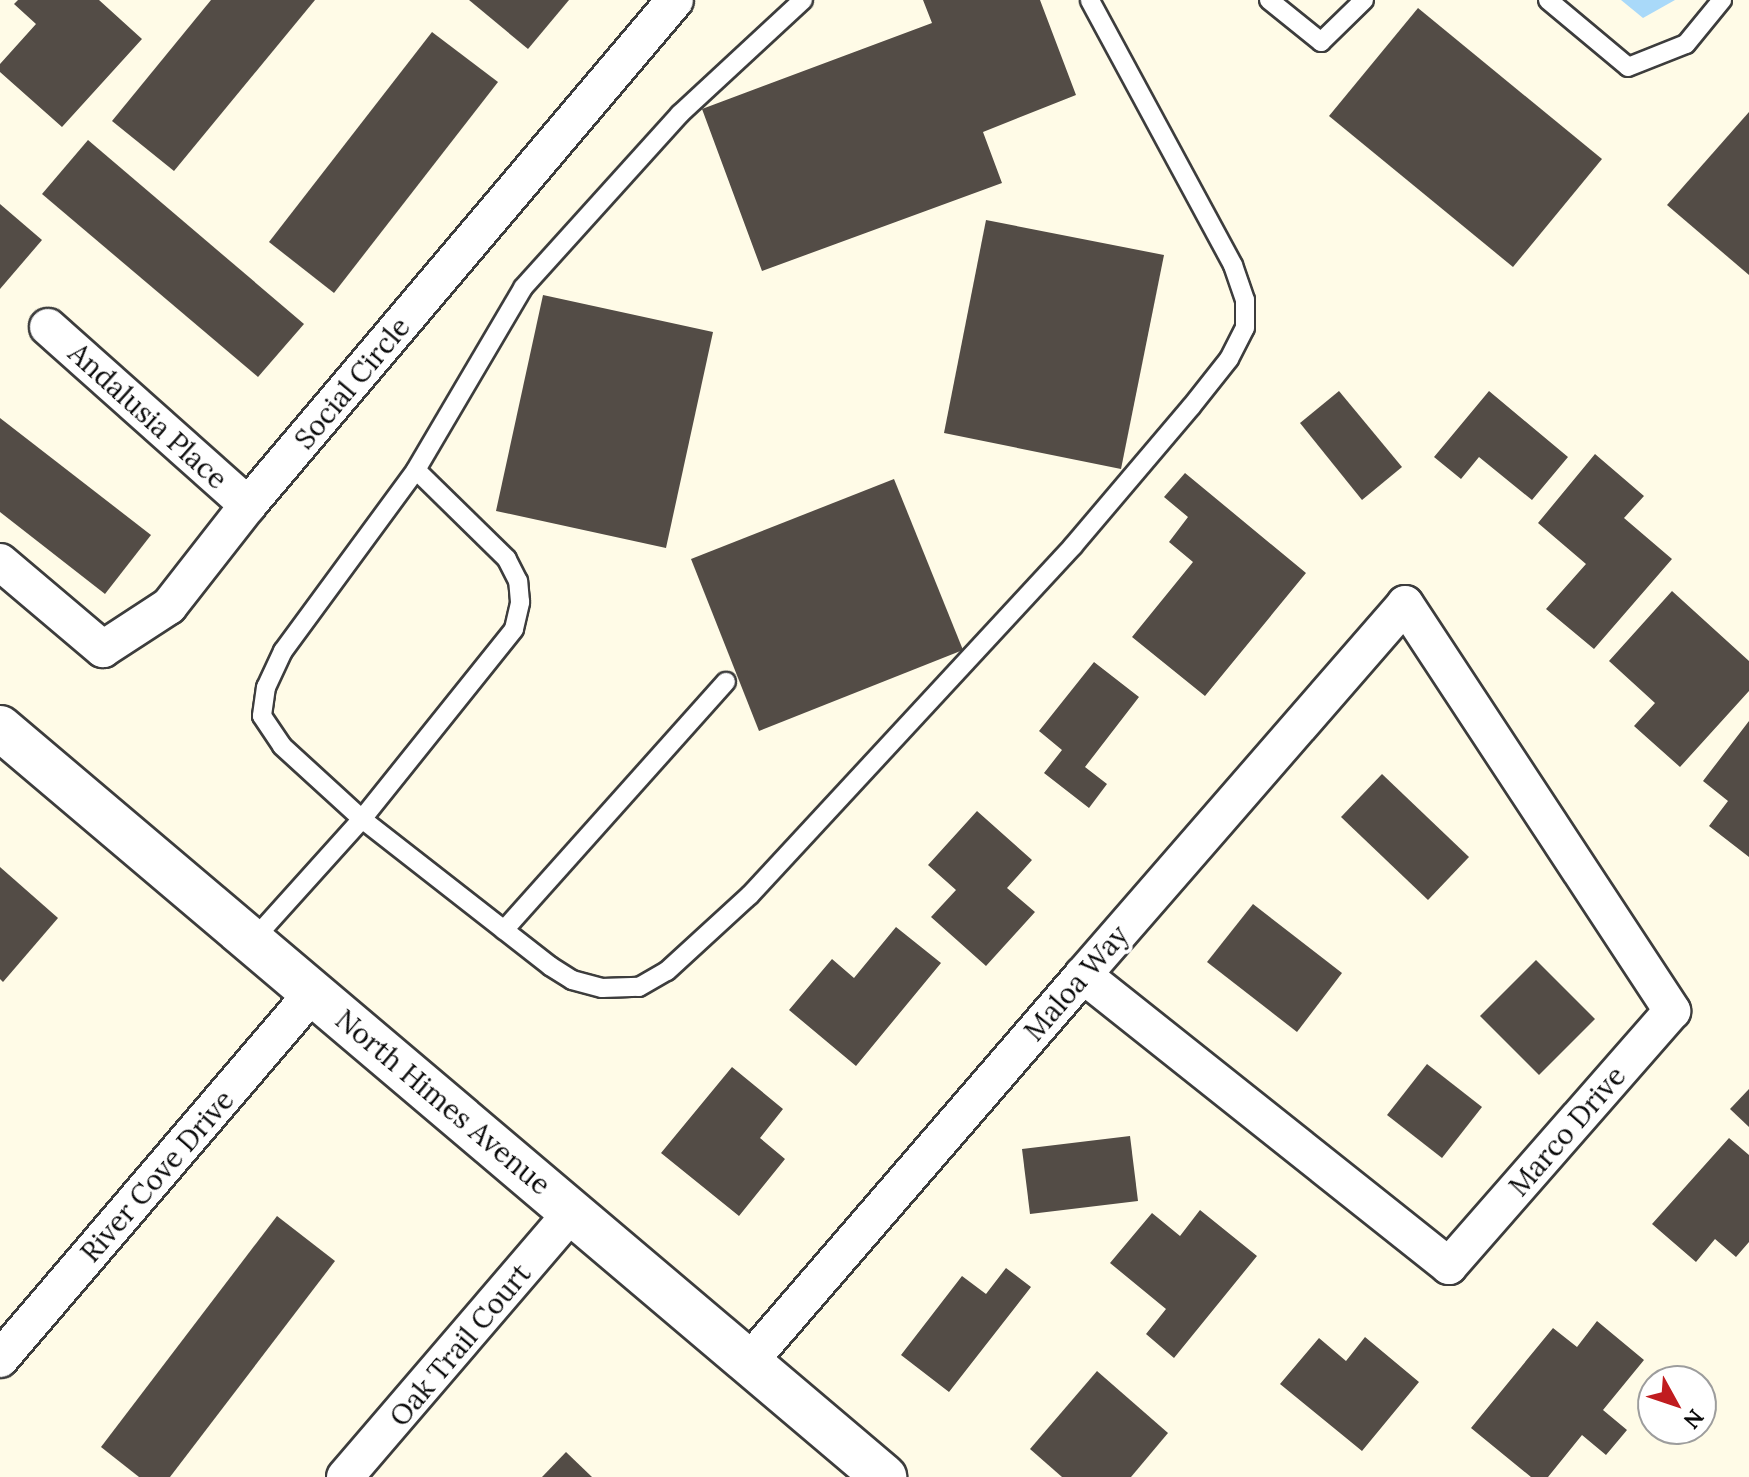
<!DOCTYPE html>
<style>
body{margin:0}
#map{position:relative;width:1749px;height:1477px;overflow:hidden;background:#fffbe7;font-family:Lora,serif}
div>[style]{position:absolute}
.water>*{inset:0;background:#a9d9f9}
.building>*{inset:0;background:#534c46}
.roads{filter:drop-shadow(2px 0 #3d3d3d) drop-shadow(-2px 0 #3d3d3d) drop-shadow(0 2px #3d3d3d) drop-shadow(0 -2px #3d3d3d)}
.service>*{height:18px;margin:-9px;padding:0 9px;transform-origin:9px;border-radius:9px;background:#fff}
.minor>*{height:36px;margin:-18px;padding:0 18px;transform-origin:18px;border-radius:18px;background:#fff}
.tertiary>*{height:44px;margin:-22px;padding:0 22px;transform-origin:22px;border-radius:22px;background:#fff}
span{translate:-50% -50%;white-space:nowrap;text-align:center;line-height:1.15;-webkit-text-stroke:8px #fff;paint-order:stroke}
.street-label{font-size:28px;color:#0a0a0a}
.north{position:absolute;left:1637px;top:1365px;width:80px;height:80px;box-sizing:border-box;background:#fff;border:2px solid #9d9d9d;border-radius:50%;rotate:130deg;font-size:22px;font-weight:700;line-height:32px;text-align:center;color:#0a0a0a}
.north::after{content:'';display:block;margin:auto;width:28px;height:36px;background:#c01c1f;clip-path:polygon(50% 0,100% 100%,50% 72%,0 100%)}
</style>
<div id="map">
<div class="water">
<div style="clip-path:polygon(1621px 0,1675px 0,1643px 18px)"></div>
</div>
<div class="building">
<div style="clip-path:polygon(18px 0,99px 0,142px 39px,62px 127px,0 72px,0 64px,36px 24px,14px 4px)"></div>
<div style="clip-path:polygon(211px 0,315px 0,174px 171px,112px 121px)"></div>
<div style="clip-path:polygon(469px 0,569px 0,528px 49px)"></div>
<div style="clip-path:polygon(923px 0,1040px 0,1076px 95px,983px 132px,1002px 183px,762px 271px,702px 109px,932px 23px)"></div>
<div style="clip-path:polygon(1418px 8px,1602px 159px,1513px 267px,1329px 116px)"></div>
<div style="clip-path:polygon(432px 32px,498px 82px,334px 293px,269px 242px)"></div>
<div style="clip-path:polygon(1749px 112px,1749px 275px,1667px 205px)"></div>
<div style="clip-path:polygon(88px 140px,304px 324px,258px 377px,42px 194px)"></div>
<div style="clip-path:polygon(0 204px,42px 240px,0 289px)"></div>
<div style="clip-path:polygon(986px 220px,1164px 255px,1121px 469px,944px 433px)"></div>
<div style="clip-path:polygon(543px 295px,713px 332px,666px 548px,496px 511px)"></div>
<div style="clip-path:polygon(1339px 391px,1402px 467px,1362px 500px,1300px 423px)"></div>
<div style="clip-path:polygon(1489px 391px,1568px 457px,1532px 500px,1479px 457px,1461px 479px,1434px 457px)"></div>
<div style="clip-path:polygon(0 418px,151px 535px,105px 594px,0 512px)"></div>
<div style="clip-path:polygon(1595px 454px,1644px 496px,1624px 518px,1672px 559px,1594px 649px,1546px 609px,1586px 564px,1538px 523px)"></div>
<div style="clip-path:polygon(1185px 473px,1306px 573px,1205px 696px,1132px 637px,1193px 562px,1169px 542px,1188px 517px,1164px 497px)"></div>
<div style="clip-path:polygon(894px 479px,963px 650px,759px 731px,691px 559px)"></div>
<div style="clip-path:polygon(1672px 591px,1749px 661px,1749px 691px,1680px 767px,1634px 726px,1655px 703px,1609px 661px)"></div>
<div style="clip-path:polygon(1094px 662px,1139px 697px,1085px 767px,1107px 784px,1089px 808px,1044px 773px,1062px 750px,1039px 731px)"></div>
<div style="clip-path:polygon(1749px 721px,1749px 857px,1709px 826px,1728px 801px,1703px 781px)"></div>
<div style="clip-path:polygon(1382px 774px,1469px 857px,1428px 900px,1341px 817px)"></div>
<div style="clip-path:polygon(977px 811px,1032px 860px,1007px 888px,1035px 912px,986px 966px,931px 917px,956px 890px,928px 865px)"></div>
<div style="clip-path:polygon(0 867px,58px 918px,3px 982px,0 979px)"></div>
<div style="clip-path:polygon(1253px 904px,1342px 973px,1297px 1032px,1207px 962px)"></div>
<div style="clip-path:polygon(896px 927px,941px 963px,856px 1066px,789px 1010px,832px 959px,854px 978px)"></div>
<div style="clip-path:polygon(1536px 960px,1595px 1019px,1539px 1075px,1480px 1016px)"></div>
<div style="clip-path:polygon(1427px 1064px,1482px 1107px,1442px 1158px,1387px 1115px)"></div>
<div style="clip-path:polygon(732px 1067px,783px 1109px,760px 1138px,785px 1159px,739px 1216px,661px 1153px)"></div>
<div style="clip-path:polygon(1749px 1089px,1749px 1127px,1730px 1109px)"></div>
<div style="clip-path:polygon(1130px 1136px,1138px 1201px,1030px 1214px,1022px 1149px)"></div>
<div style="clip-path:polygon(1729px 1138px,1749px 1155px,1749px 1242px,1736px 1257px,1715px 1239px,1696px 1262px,1652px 1224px)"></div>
<div style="clip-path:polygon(1200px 1210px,1257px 1256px,1174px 1358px,1146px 1334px,1166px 1309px,1110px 1263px,1152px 1213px,1180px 1236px)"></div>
<div style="clip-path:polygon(277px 1216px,335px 1261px,170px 1477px,139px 1477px,101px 1447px)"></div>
<div style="clip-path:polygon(1006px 1268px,1031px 1287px,949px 1392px,901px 1355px,962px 1276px,986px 1294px)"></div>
<div style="clip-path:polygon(1597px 1321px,1644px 1360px,1603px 1410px,1627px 1430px,1606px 1455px,1582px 1435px,1548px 1477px,1531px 1477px,1471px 1428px,1553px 1328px,1577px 1347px)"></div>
<div style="clip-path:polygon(1365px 1337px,1419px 1382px,1362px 1451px,1280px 1384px,1319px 1338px,1346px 1361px)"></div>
<div style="clip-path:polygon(1097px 1371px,1168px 1433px,1131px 1477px,1062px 1477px,1030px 1449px)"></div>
<div style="clip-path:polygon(566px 1452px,592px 1477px,542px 1477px)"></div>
</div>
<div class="roads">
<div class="service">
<div style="left:803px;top:0;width:168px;rotate:137.2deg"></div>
<div style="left:680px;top:114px;width:234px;rotate:132.1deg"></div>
<div style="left:523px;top:288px;width:211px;rotate:120.5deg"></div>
<div style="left:416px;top:470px;width:225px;rotate:126.3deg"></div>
<div style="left:283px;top:651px;width:40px;rotate:115deg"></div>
<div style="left:266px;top:687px;width:29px;rotate:98deg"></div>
<div style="left:262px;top:716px;width:36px;rotate:56deg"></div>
<div style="left:282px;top:746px;width:108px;rotate:42.4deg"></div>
<div style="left:362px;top:819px;width:239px;rotate:38deg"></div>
<div style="left:550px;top:966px;width:26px;rotate:32deg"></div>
<div style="left:572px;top:980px;width:31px;rotate:15deg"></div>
<div style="left:602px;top:988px;width:37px;rotate:-2deg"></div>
<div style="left:639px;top:987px;width:32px;rotate:-30deg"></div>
<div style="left:667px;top:971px;width:113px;rotate:-42.5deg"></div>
<div style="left:750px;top:895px;width:476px;rotate:-47.2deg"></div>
<div style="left:1073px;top:546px;width:182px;rotate:-49.7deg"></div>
<div style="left:1191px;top:407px;width:61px;rotate:-51.6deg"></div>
<div style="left:1229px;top:359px;width:35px;rotate:-63deg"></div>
<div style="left:1245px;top:328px;width:28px;rotate:-90deg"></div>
<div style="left:1245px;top:300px;width:37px;rotate:-109deg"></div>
<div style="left:1233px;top:265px;width:301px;rotate:-118.4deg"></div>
<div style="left:1269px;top:0;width:67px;rotate:38.9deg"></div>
<div style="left:1321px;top:42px;width:60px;rotate:-44.3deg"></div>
<div style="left:1548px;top:0;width:104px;rotate:39.9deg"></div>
<div style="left:1628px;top:67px;width:62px;rotate:-21.6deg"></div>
<div style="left:1686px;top:44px;width:57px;rotate:-50.7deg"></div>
<div style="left:504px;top:930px;width:333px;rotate:-48.2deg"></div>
<div style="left:253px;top:940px;width:163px;rotate:-48deg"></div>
<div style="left:362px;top:819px;width:243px;rotate:-51.3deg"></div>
<div style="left:514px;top:629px;width:28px;rotate:-77deg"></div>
<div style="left:520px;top:602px;width:21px;rotate:-95deg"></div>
<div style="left:518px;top:581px;width:25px;rotate:-117deg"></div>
<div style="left:507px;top:559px;width:127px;rotate:-135.6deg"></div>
</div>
<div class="minor">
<div style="left:48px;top:327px;width:268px;rotate:41.7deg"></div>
<div style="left:0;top:562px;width:135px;rotate:40.2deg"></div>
<div style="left:103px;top:649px;width:79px;rotate:-33.1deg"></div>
<div style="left:169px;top:606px;width:128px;rotate:-52deg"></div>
<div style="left:248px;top:505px;width:661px;rotate:-49.78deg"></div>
<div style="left:0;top:1359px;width:483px;rotate:-49.5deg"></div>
<div style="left:748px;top:1363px;width:513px;rotate:-49.19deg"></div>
<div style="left:1083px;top:975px;width:491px;rotate:-49deg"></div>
<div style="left:1405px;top:604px;width:487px;rotate:56.7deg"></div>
<div style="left:1672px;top:1011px;width:339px;rotate:131.2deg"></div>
<div style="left:1449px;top:1266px;width:468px;rotate:-141.5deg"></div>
<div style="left:345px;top:1477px;width:349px;rotate:-49.4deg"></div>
</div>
<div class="tertiary">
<div style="left:0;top:728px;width:1159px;rotate:40.27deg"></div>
</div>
</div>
<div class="street-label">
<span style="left:352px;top:383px;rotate:-50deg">Social Circle</span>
<span style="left:148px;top:416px;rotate:42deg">Andalusia Place</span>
<span style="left:1076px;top:983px;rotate:-49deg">Maloa Way</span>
<span style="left:443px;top:1102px;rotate:40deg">North Himes Avenue</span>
<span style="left:1567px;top:1131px;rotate:-49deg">Marco Drive</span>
<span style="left:157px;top:1176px;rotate:-49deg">River Cove Drive</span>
<span style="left:460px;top:1345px;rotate:-50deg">Oak Trail Court</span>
</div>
<div class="north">N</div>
</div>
